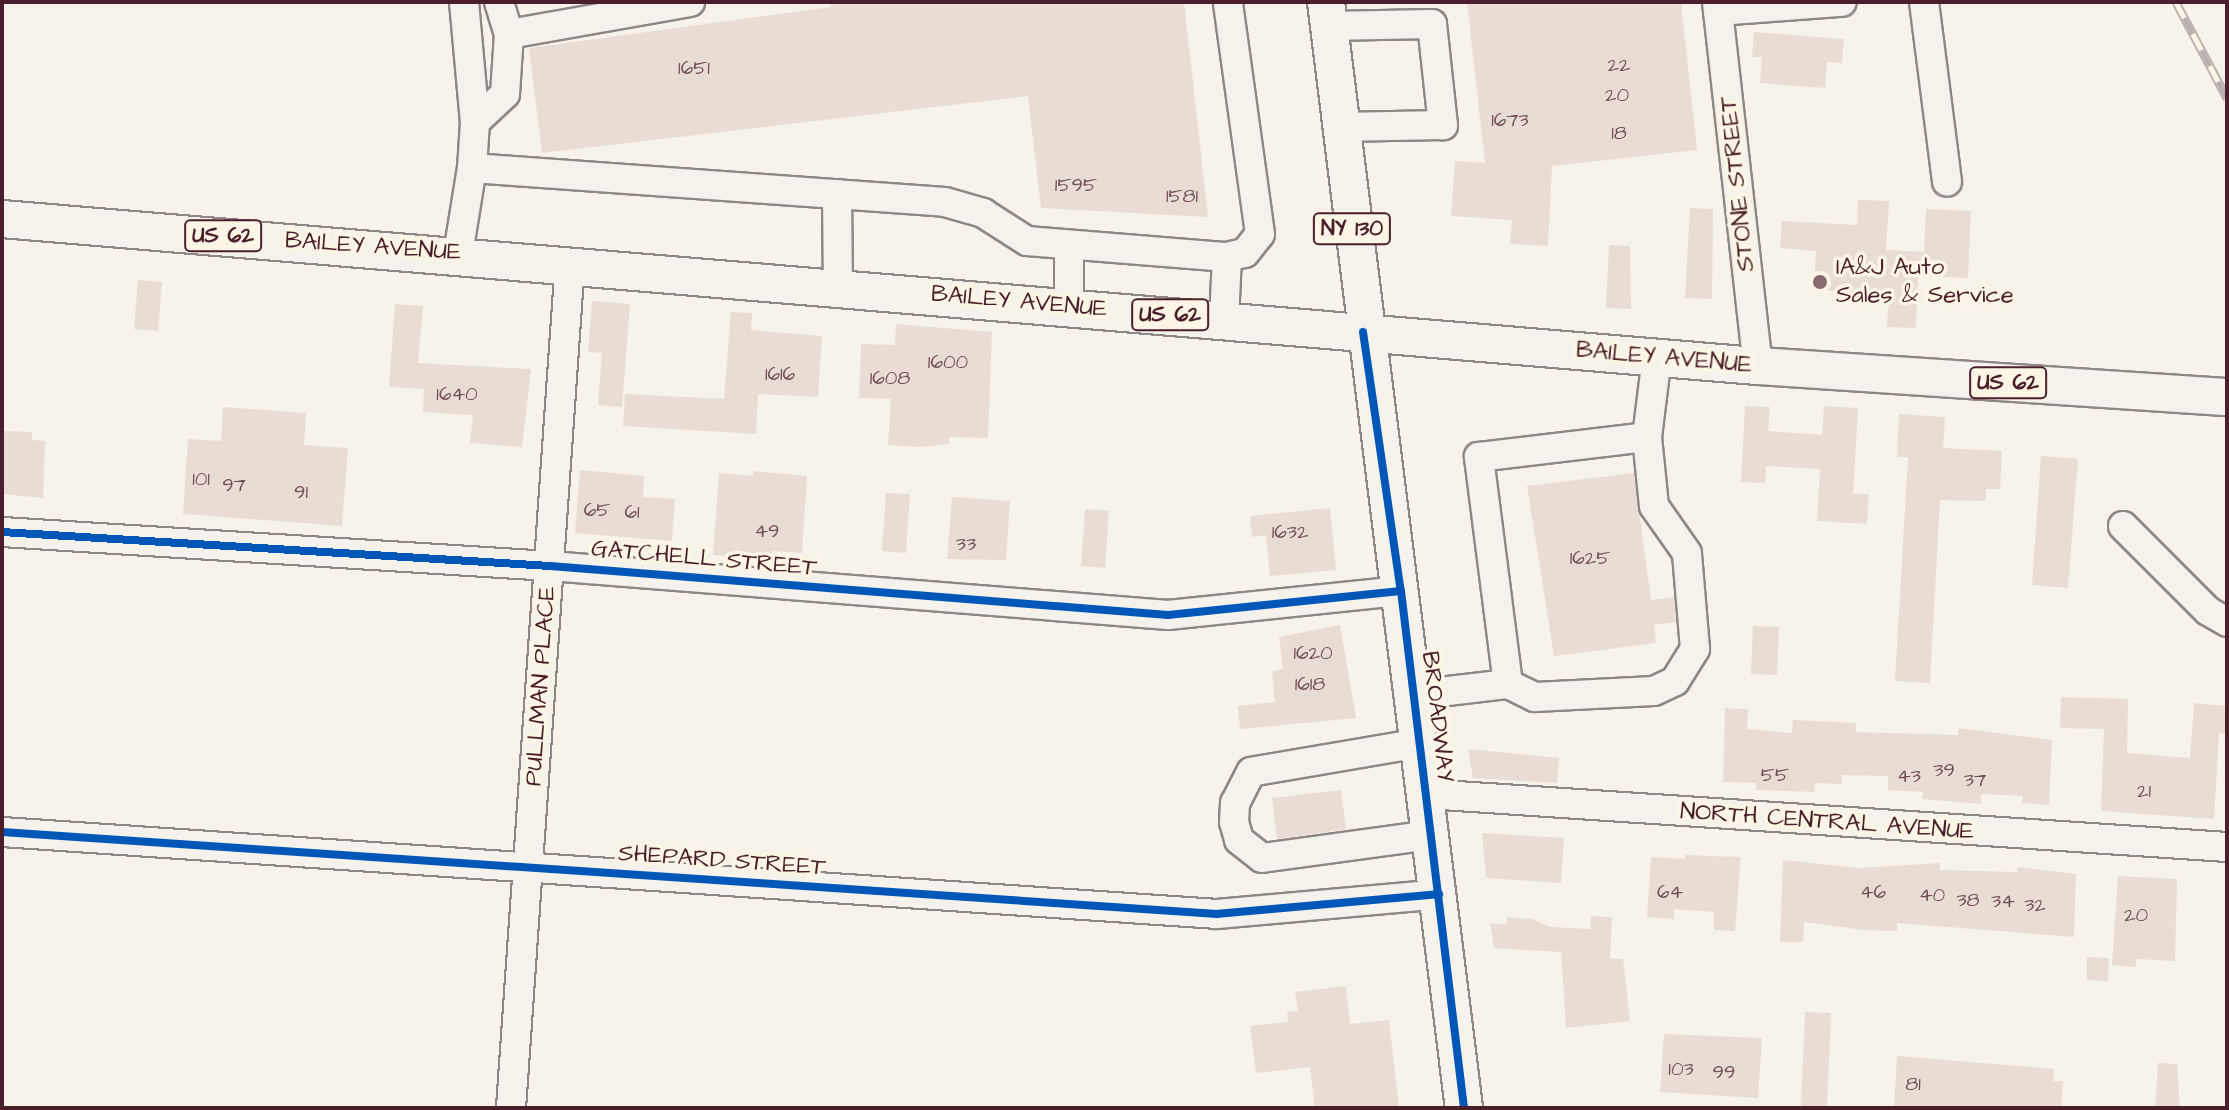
<!DOCTYPE html>
<style>
body{margin:0}
#map{position:relative;width:2229px;height:1110px;overflow:hidden;background:#f7f3ea;font-family:"Architects Daughter",sans-serif}
div>[style]{position:absolute}
.building>*{inset:0;background:#e9dcd4}
.roads{filter:drop-shadow(2px 0 #908684) drop-shadow(-2px 0 #908684) drop-shadow(0 2px #908684) drop-shadow(0 -2px #908684)}
.minor>*{height:28px;margin:-14px;padding:0 14px;transform-origin:14px;border-radius:14px;background:#f5f2ec}
.major>*{height:36px;margin:-18px;padding:0 18px;transform-origin:18px;border-radius:18px;background:#f5f2ec}
.rail>*{height:9px;margin-top:-4.5px;transform-origin:0;background:repeating-linear-gradient(90deg,#fcf5e5 0 18px,#b8b1ae 0 36px);box-sizing:border-box;border-block:2px solid #b8b1ae}
.cycleway>*{height:8px;margin:-4px;padding:0 4px;transform-origin:4px;border-radius:4px;background:#0057b8}
.dots>*{width:22px;height:22px;translate:-50% -50%;box-sizing:border-box;border:4px solid #fcf5e5;border-radius:50%}
span{translate:-50% -50%;white-space:nowrap;text-align:center;line-height:1.15;-webkit-text-stroke:7px #fcf5e5;paint-order:stroke}
.number-label{font-size:20px;color:#724e55}
.number-label span{-webkit-text-stroke-width:0}
.shield-label span{padding:2px 6px;background:#fcf5e5;border:2px solid;border-radius:6px;-webkit-text-stroke-width:0}
.shield-label{font-size:22px;color:#4a1f2b;font-weight:700}
.street-label{font-size:24px;color:#4a1f2b}
.poi-label{font-size:24px;color:#4a1f2b}
.left{translate:0 -50%;text-align:left}
.frame{position:absolute;inset:0;border:4px solid #4a1f2b;pointer-events:none}
</style>
<div id="map">
<div class="building">
<div style="clip-path:polygon(830px 2px,1184px 2px,1208px 217px,1041px 208px,1028px 96px,542px 153px,529px 48px,831px 7px)"></div>
<div style="clip-path:polygon(1467px 2px,1681px 2px,1697px 150px,1552px 166px,1548px 246px,1510px 244px,1512px 220px,1451px 216px,1455px 161px,1485px 163px)"></div>
<div style="clip-path:polygon(1754px 32px,1844px 39px,1842px 63px,1827px 62px,1825px 88px,1760px 83px,1762px 57px,1752px 57px)"></div>
<div style="clip-path:polygon(1858px 200px,1889px 201px,1886px 250px,1924px 252px,1926px 209px,1971px 211px,1968px 278px,1918px 276px,1916px 328px,1887px 327px,1889px 294px,1814px 290px,1816px 251px,1780px 248px,1782px 221px,1857px 225px)"></div>
<div style="clip-path:polygon(1690px 208px,1713px 209px,1712px 299px,1685px 298px)"></div>
<div style="clip-path:polygon(1609px 245px,1630px 246px,1631px 309px,1606px 308px)"></div>
<div style="clip-path:polygon(138px 280px,162px 282px,158px 331px,134px 329px)"></div>
<div style="clip-path:polygon(592px 301px,630px 304px,622px 407px,598px 405px,602px 353px,588px 352px)"></div>
<div style="clip-path:polygon(395px 304px,423px 306px,418px 363px,531px 369px,522px 447px,470px 443px,473px 415px,423px 412px,424px 389px,389px 387px)"></div>
<div style="clip-path:polygon(731px 312px,752px 313px,751px 330px,822px 336px,818px 397px,758px 394px,756px 434px,623px 426px,625px 394px,724px 399px)"></div>
<div style="clip-path:polygon(896px 324px,992px 332px,988px 438px,949px 437px,949px 444px,920px 447px,888px 445px,891px 399px,859px 398px,861px 344px,895px 345px)"></div>
<div style="clip-path:polygon(1745px 406px,1770px 407px,1768px 431px,1822px 435px,1824px 406px,1858px 408px,1853px 494px,1869px 494px,1867px 524px,1817px 521px,1820px 469px,1766px 466px,1765px 483px,1741px 482px)"></div>
<div style="clip-path:polygon(223px 407px,306px 413px,304px 445px,348px 448px,342px 526px,183px 514px,188px 439px,221px 441px)"></div>
<div style="clip-path:polygon(1899px 414px,1945px 417px,1943px 448px,2002px 451px,2000px 489px,1986px 489px,1986px 501px,1940px 500px,1930px 683px,1895px 681px,1908px 457px,1897px 457px)"></div>
<div style="clip-path:polygon(2px 431px,32px 432px,32px 440px,45px 441px,43px 498px,2px 494px)"></div>
<div style="clip-path:polygon(2041px 456px,2078px 459px,2068px 588px,2032px 585px)"></div>
<div style="clip-path:polygon(580px 470px,644px 476px,643px 497px,675px 499px,672px 541px,575px 533px)"></div>
<div style="clip-path:polygon(753px 471px,807px 476px,802px 553px,772px 551px,771px 560px,713px 555px,719px 473px,753px 476px)"></div>
<div style="clip-path:polygon(1634px 473px,1651px 600px,1674px 597px,1676px 622px,1654px 625px,1656px 643px,1554px 656px,1527px 486px)"></div>
<div style="clip-path:polygon(886px 493px,910px 494px,906px 553px,882px 551px)"></div>
<div style="clip-path:polygon(952px 497px,1010px 501px,1006px 560px,947px 559px)"></div>
<div style="clip-path:polygon(1330px 508px,1336px 570px,1270px 576px,1266px 535px,1252px 537px,1250px 516px)"></div>
<div style="clip-path:polygon(1085px 509px,1109px 511px,1105px 568px,1081px 566px)"></div>
<div style="clip-path:polygon(1340px 625px,1356px 718px,1240px 729px,1238px 706px,1275px 702px,1272px 671px,1283px 669px,1279px 637px)"></div>
<div style="clip-path:polygon(1753px 626px,1779px 627px,1777px 675px,1751px 674px)"></div>
<div style="clip-path:polygon(2061px 697px,2128px 699px,2127px 753px,2190px 758px,2194px 703px,2227px 706px,2227px 734px,2219px 733px,2214px 819px,2101px 811px,2104px 729px,2060px 728px)"></div>
<div style="clip-path:polygon(1725px 708px,1748px 709px,1747px 729px,1792px 733px,1793px 720px,1856px 723px,1856px 732px,1958px 735px,1959px 728px,2052px 740px,2049px 805px,2022px 803px,2023px 796px,1981px 794px,1981px 804px,1922px 799px,1923px 792px,1888px 790px,1888px 776px,1842px 775px,1842px 784px,1815px 783px,1814px 792px,1756px 790px,1756px 783px,1723px 782px)"></div>
<div style="clip-path:polygon(1468px 749px,1559px 758px,1557px 783px,1473px 778px)"></div>
<div style="clip-path:polygon(1341px 790px,1346px 829px,1277px 839px,1272px 798px)"></div>
<div style="clip-path:polygon(1482px 833px,1564px 838px,1561px 883px,1486px 878px)"></div>
<div style="clip-path:polygon(1685px 855px,1741px 857px,1735px 931px,1714px 930px,1714px 912px,1674px 909px,1674px 919px,1647px 917px,1651px 857px,1685px 859px)"></div>
<div style="clip-path:polygon(1783px 860px,1858px 868px,1940px 863px,1940px 870px,2017px 872px,2018px 867px,2076px 874px,2074px 937px,1897px 923px,1897px 931px,1864px 930px,1804px 922px,1803px 942px,1780px 942px)"></div>
<div style="clip-path:polygon(2118px 876px,2177px 879px,2175px 961px,2136px 959px,2136px 967px,2112px 965px)"></div>
<div style="clip-path:polygon(1591px 916px,1612px 917px,1610px 958px,1623px 959px,1630px 1021px,1566px 1028px,1561px 952px,1494px 948px,1490px 923px,1507px 925px,1507px 917px,1532px 919px,1550px 927px,1590px 929px)"></div>
<div style="clip-path:polygon(2087px 957px,2109px 958px,2108px 981px,2087px 980px)"></div>
<div style="clip-path:polygon(1346px 986px,1350px 1024px,1389px 1020px,1399px 1108px,1315px 1108px,1310px 1067px,1256px 1073px,1250px 1026px,1288px 1022px,1287px 1012px,1298px 1011px,1295px 992px)"></div>
<div style="clip-path:polygon(1805px 1012px,1831px 1013px,1827px 1108px,1801px 1107px)"></div>
<div style="clip-path:polygon(1664px 1034px,1762px 1038px,1758px 1098px,1660px 1092px)"></div>
<div style="clip-path:polygon(1897px 1056px,2054px 1069px,2053px 1081px,2063px 1081px,2061px 1108px,1894px 1108px)"></div>
<div style="clip-path:polygon(2158px 1063px,2177px 1064px,2180px 1108px,2155px 1108px)"></div>
</div>
<div class="roads">
<div class="minor">
<div style="left:464px;top:2px;width:121px;rotate:84.8deg"></div>
<div style="left:475px;top:122px;width:46px;rotate:93.7deg"></div>
<div style="left:499px;top:2px;width:34px;rotate:73deg"></div>
<div style="left:509px;top:34px;width:184px;rotate:-10deg"></div>
<div style="left:1717px;top:2px;width:366px;rotate:83.6deg"></div>
<div style="left:1924px;top:2px;width:181px;rotate:82.7deg"></div>
<div style="left:1718px;top:11px;width:124px;rotate:-4.2deg"></div>
<div style="left:1328px;top:26px;width:104px;rotate:-1.1deg"></div>
<div style="left:1432px;top:24px;width:102px;rotate:83.8deg"></div>
<div style="left:1443px;top:125px;width:104px;rotate:178.9deg"></div>
<div style="left:475px;top:122px;width:41px;rotate:-43deg"></div>
<div style="left:505px;top:94px;width:60px;rotate:-86.2deg"></div>
<div style="left:837px;top:194px;width:92px;rotate:89.4deg"></div>
<div style="left:458px;top:254px;width:87px;rotate:-80.8deg"></div>
<div style="left:472px;top:168px;width:474px;rotate:4.1deg"></div>
<div style="left:945px;top:202px;width:40px;rotate:16deg"></div>
<div style="left:983px;top:213px;width:52px;rotate:32.5deg"></div>
<div style="left:1027px;top:241px;width:201px;rotate:4.6deg"></div>
<div style="left:1227px;top:257px;width:18px;rotate:-13deg"></div>
<div style="left:1245px;top:253px;width:24px;rotate:-52deg"></div>
<div style="left:1260px;top:234px;width:234px;rotate:-97.9deg"></div>
<div style="left:1069px;top:306px;width:61px;rotate:-90deg"></div>
<div style="left:1224px;top:320px;width:63px;rotate:-87.3deg"></div>
<div style="left:2123px;top:526px;width:120px;rotate:45deg"></div>
<div style="left:2208px;top:611px;width:22px;rotate:30deg"></div>
<div style="left:2px;top:532px;width:549px;rotate:3.55deg"></div>
<div style="left:550px;top:566px;width:620px;rotate:4.53deg"></div>
<div style="left:1168px;top:615px;width:234px;rotate:-5.9deg"></div>
<div style="left:1508px;top:684px;width:229px;rotate:-97.3deg"></div>
<div style="left:1479px;top:457px;width:169px;rotate:-6.8deg"></div>
<div style="left:1414px;top:695px;width:95px;rotate:-6.7deg"></div>
<div style="left:1508px;top:684px;width:30px;rotate:26deg"></div>
<div style="left:1535px;top:697px;width:119px;rotate:-2.9deg"></div>
<div style="left:1654px;top:691px;width:23px;rotate:-25deg"></div>
<div style="left:1675px;top:681px;width:38px;rotate:-58deg"></div>
<div style="left:1695px;top:649px;width:96px;rotate:-94.8deg"></div>
<div style="left:1687px;top:553px;width:57px;rotate:-125.1deg"></div>
<div style="left:1654px;top:506px;width:69px;rotate:-95.8deg"></div>
<div style="left:1647px;top:437px;width:81px;rotate:-82.9deg"></div>
<div style="left:1420px;top:743px;width:171px;rotate:170.3deg"></div>
<div style="left:1251px;top:772px;width:35px;rotate:117deg"></div>
<div style="left:1235px;top:803px;width:19px;rotate:93deg"></div>
<div style="left:1234px;top:822px;width:19px;rotate:74deg"></div>
<div style="left:1239px;top:840px;width:29px;rotate:38deg"></div>
<div style="left:1262px;top:858px;width:171px;rotate:-7.8deg"></div>
<div style="left:1427px;top:794px;width:802px;rotate:3.79deg"></div>
<div style="left:2px;top:832px;width:1218px;rotate:3.86deg"></div>
<div style="left:1217px;top:914px;width:223px;rotate:-5.1deg"></div>
<div style="left:511px;top:1108px;width:847px;rotate:-86.01deg"></div>
</div>
<div class="major">
<div style="left:1326px;top:2px;width:1115px;rotate:82.89deg"></div>
<div style="left:2px;top:219px;width:1762px;rotate:4.79deg"></div>
<div style="left:1758px;top:366px;width:470px;rotate:3.8deg"></div>
</div>
</div>
<div class="rail">
<div style="left:2176px;top:2px;width:109px;rotate:62deg"></div>
</div>
<div class="cycleway">
<div style="left:1363px;top:332px;width:262px;rotate:81.7deg"></div>
<div style="left:1401px;top:591px;width:521px;rotate:83.05deg"></div>
<div style="left:2px;top:532px;width:549px;rotate:3.55deg"></div>
<div style="left:550px;top:566px;width:620px;rotate:4.53deg"></div>
<div style="left:1168px;top:615px;width:234px;rotate:-5.9deg"></div>
<div style="left:2px;top:832px;width:1218px;rotate:3.86deg"></div>
<div style="left:1217px;top:914px;width:223px;rotate:-5.1deg"></div>
</div>
<div class="dots">
<div style="left:1820px;top:282px;background:#87696e"></div>
</div>
<div class="number-label">
<span style="left:1619px;top:65px">22</span>
<span style="left:694px;top:68px">1651</span>
<span style="left:1617px;top:95px">20</span>
<span style="left:1510px;top:120px">1673</span>
<span style="left:1619px;top:133px">18</span>
<span style="left:1076px;top:185px">1595</span>
<span style="left:1182px;top:196px">1581</span>
<span style="left:948px;top:362px">1600</span>
<span style="left:780px;top:374px">1616</span>
<span style="left:890px;top:378px">1608</span>
<span style="left:457px;top:394px">1640</span>
<span style="left:201px;top:479px">101</span>
<span style="left:234px;top:485px">97</span>
<span style="left:301px;top:492px">91</span>
<span style="left:597px;top:510px">65</span>
<span style="left:632px;top:512px">61</span>
<span style="left:767px;top:531px">49</span>
<span style="left:1290px;top:532px">1632</span>
<span style="left:966px;top:544px">33</span>
<span style="left:1590px;top:558px">1625</span>
<span style="left:1313px;top:653px">1620</span>
<span style="left:1310px;top:684px">1618</span>
<span style="left:1944px;top:770px">39</span>
<span style="left:1775px;top:775px">55</span>
<span style="left:1909px;top:776px">43</span>
<span style="left:1975px;top:780px">37</span>
<span style="left:2144px;top:791px">21</span>
<span style="left:1670px;top:892px">64</span>
<span style="left:1873px;top:892px">46</span>
<span style="left:1932px;top:895px">40</span>
<span style="left:1968px;top:900px">38</span>
<span style="left:2003px;top:901px">34</span>
<span style="left:2035px;top:905px">32</span>
<span style="left:2136px;top:915px">20</span>
<span style="left:1681px;top:1069px">103</span>
<span style="left:1724px;top:1072px">99</span>
<span style="left:1913px;top:1084px">81</span>
</div>
<div class="shield-label">
<span style="left:1352px;top:229px">NY 130</span>
<span style="left:223px;top:236px">US 62</span>
<span style="left:1170px;top:315px">US 62</span>
<span style="left:2008px;top:383px">US 62</span>
</div>
<div class="street-label">
<span style="left:1738px;top:184px;rotate:-96deg">STONE STREET</span>
<span style="left:373px;top:247px;rotate:4deg">BAILEY AVENUE</span>
<span style="left:1019px;top:302px;rotate:5deg">BAILEY AVENUE</span>
<span style="left:1664px;top:358px;rotate:5deg">BAILEY AVENUE</span>
<span style="left:704px;top:559px;rotate:5deg">GATCHELL STREET</span>
<span style="left:541px;top:686px;rotate:-86deg">PULLMAN PLACE</span>
<span style="left:1437px;top:717px;rotate:83deg">BROADWAY</span>
<span style="left:1827px;top:822px;rotate:4deg">NORTH CENTRAL AVENUE</span>
<span style="left:722px;top:861px;rotate:4deg">SHEPARD STREET</span>
</div>
<div class="poi-label">
<span class="left" style="left:1836px;top:282px">IA&amp;J Auto<br>Sales &amp; Service</span>
</div>
<div class="frame"></div>
</div>
